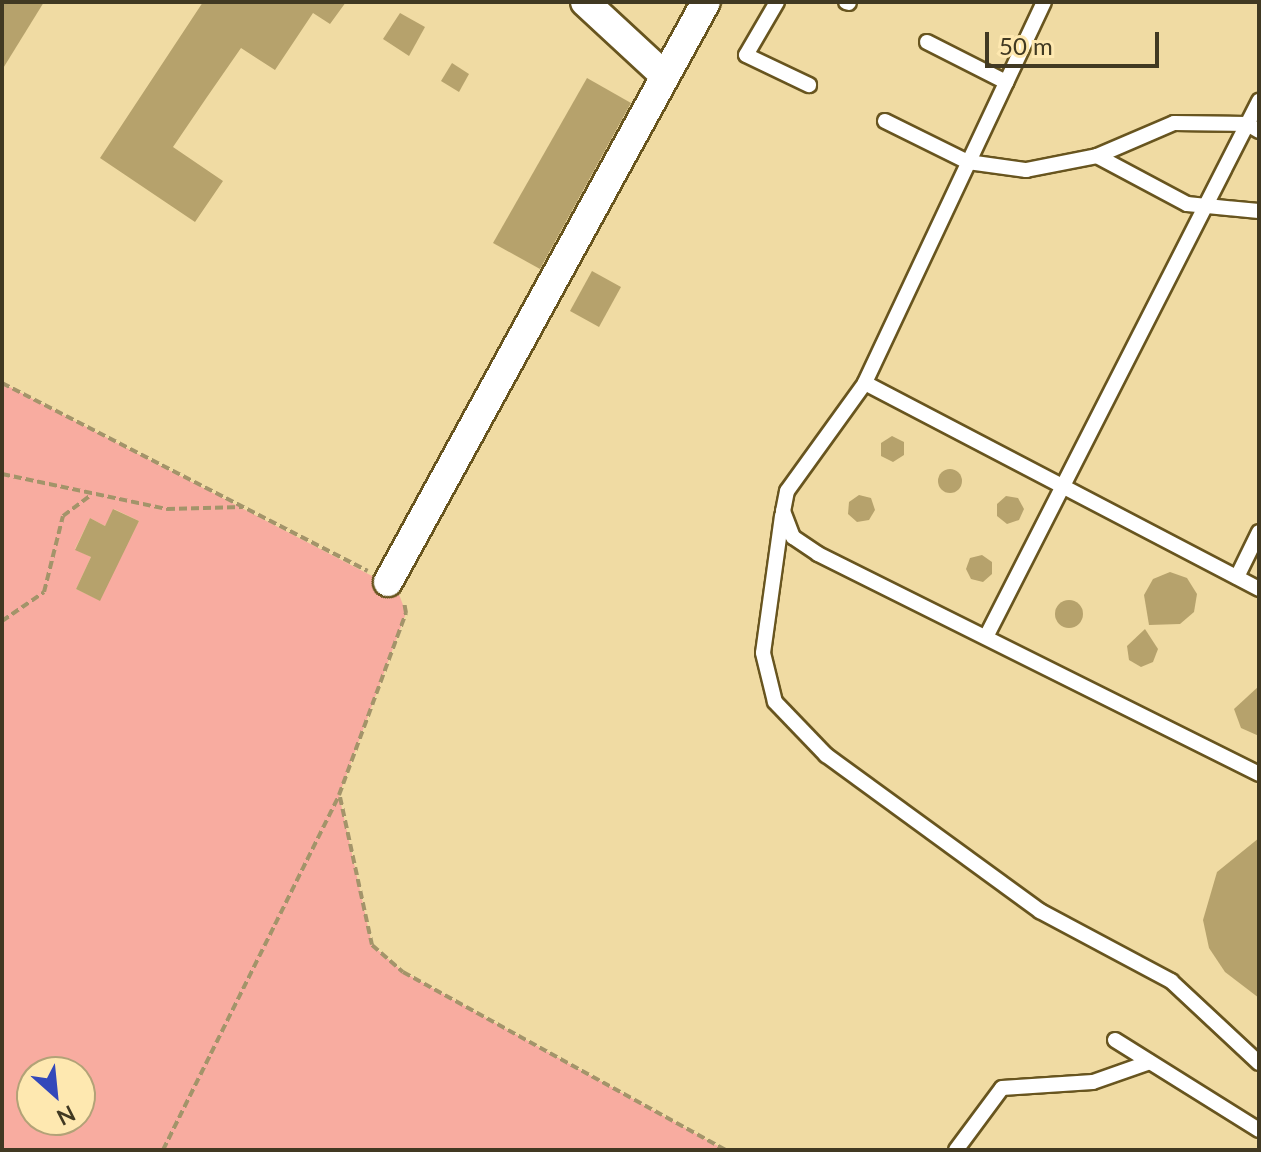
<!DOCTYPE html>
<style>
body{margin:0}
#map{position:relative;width:1261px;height:1152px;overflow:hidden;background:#f0dba3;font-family:Lato,sans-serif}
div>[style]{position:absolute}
.green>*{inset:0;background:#f8aca0}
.building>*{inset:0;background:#b6a26c}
.round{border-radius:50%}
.path>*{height:4px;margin-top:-2px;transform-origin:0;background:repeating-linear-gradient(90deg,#a3946a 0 8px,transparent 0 12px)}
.roads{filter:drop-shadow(2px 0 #68551f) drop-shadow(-2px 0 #68551f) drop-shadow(0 2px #68551f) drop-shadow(0 -2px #68551f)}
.lane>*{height:14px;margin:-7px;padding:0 7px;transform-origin:7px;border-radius:7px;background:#fff}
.street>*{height:28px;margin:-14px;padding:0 14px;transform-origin:14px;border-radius:14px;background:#fff}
span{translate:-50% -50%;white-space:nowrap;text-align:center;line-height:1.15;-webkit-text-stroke:7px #fee8b0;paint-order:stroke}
.frame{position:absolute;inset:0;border:4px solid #413922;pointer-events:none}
.north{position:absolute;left:16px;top:1056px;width:80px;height:80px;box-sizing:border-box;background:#fee8b0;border:2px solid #b2a277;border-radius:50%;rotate:153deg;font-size:22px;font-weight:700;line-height:32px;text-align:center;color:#413922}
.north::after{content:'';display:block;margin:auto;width:28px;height:36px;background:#3348ba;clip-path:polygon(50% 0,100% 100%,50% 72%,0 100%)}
.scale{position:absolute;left:985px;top:32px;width:174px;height:36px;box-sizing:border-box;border:4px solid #413922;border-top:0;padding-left:10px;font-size:24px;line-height:28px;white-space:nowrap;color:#413922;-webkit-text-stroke:6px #fee8b0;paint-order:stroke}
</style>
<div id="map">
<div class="green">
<div style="clip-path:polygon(evenodd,2px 383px,397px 589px,406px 613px,339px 795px,372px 945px,403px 972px,725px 1150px,2px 1150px,2px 383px,114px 509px,139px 521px,99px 600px,76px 589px,91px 557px,75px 549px,90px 518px,105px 526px,114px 509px,2px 383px,32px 1072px,80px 1072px,80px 1120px,32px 1120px,32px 1072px)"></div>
</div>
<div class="building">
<div style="clip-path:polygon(2px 2px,44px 2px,2px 70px)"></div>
<div style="clip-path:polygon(203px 2px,346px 2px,330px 24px,313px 13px,275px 70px,241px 48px,207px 97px,173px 147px,223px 181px,195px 222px,100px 158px)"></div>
<div style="clip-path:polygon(400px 13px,425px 27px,409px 56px,383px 39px)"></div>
<div style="clip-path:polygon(452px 63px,469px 74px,459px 92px,441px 81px)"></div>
<div style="clip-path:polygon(587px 78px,631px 103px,540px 269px,493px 243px)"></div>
<div style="clip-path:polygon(592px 271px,621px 287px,599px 327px,570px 311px)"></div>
<div style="clip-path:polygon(892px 436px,904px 442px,904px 455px,893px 462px,881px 456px,881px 443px)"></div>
<div class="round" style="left:938px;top:469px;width:24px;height:24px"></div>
<div style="clip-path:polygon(859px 495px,871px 498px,875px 510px,869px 520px,857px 522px,848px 514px,849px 502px)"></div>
<div style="clip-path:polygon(1006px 496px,1018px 498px,1024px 509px,1019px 520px,1007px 524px,997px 516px,997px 504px)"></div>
<div style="clip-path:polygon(113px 509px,139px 521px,100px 601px,76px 589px,91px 557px,75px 550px,90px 518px,105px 526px)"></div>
<div style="clip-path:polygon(982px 555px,992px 562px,992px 574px,983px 582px,971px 579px,966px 569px,970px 558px)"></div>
<div style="clip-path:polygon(1170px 572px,1187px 578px,1197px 594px,1194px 612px,1180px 624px,1149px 625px,1144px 595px,1153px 579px)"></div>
<div class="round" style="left:1055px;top:600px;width:28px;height:28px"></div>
<div style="clip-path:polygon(1145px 629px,1158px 649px,1153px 662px,1141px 667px,1129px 660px,1127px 646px)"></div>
<div style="clip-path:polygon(1259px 686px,1259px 736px,1241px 728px,1234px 709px)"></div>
<div style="clip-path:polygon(1259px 838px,1259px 998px,1225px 972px,1209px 948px,1203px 920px,1217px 872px)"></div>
</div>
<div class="path">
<div style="left:2px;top:383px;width:411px;rotate:27.2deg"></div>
<div style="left:2px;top:474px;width:169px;rotate:12deg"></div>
<div style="left:167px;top:509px;width:75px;rotate:-1.5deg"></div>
<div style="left:2px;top:621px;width:51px;rotate:-34.6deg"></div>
<div style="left:44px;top:592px;width:78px;rotate:-76deg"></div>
<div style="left:63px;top:516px;width:34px;rotate:-37deg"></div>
<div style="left:340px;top:797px;width:151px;rotate:77.8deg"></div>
<div style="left:372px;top:945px;width:41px;rotate:41.1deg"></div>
<div style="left:403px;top:972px;width:368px;rotate:28.9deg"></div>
<div style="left:163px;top:1150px;width:396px;rotate:-63.6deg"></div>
<div style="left:339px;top:795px;width:194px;rotate:-69.8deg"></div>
<div style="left:406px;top:613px;width:11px;rotate:-100deg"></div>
</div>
<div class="roads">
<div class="lane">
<div style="left:777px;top:2px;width:61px;rotate:120.3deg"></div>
<div style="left:746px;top:55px;width:70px;rotate:25.5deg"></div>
<div style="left:846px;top:2px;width:3px;rotate:18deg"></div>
<div style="left:1044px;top:2px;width:421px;rotate:115.2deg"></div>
<div style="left:865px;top:383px;width:133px;rotate:125.8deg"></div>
<div style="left:787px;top:491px;width:20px;rotate:101deg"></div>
<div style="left:783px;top:511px;width:28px;rotate:69deg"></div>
<div style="left:793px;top:537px;width:30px;rotate:34deg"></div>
<div style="left:818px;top:554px;width:493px;rotate:26.5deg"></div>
<div style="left:927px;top:42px;width:89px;rotate:26.9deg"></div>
<div style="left:885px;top:121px;width:93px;rotate:26.3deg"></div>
<div style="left:968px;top:162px;width:59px;rotate:7.9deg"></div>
<div style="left:1026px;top:170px;width:72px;rotate:-11.2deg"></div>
<div style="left:1097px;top:156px;width:84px;rotate:-23.2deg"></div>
<div style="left:1174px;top:123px;width:73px;rotate:0.8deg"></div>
<div style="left:1247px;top:124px;width:14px;rotate:30deg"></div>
<div style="left:1097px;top:156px;width:102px;rotate:28.1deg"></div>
<div style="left:1187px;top:204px;width:72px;rotate:5.6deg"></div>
<div style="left:865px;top:383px;width:445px;rotate:27.6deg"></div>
<div style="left:782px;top:516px;width:138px;rotate:97.9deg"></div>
<div style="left:763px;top:653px;width:50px;rotate:76.2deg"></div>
<div style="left:775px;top:702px;width:74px;rotate:46.1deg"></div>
<div style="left:826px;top:755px;width:265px;rotate:36.1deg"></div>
<div style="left:1040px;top:911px;width:149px;rotate:28.1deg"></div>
<div style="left:1171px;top:981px;width:120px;rotate:43deg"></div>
<div style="left:1237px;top:577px;width:50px;rotate:-63.9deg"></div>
<div style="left:986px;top:637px;width:602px;rotate:-63.01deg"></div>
<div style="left:1115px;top:1040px;width:170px;rotate:32deg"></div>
<div style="left:956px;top:1150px;width:77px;rotate:-53.4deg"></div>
<div style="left:1002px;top:1088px;width:91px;rotate:-3.8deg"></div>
<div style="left:1093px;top:1082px;width:60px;rotate:-19.3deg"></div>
</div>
<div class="street">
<div style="left:585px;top:2px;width:109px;rotate:42.8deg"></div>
<div style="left:388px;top:582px;width:661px;rotate:-61.27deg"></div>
</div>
</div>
<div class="frame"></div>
<div class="north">N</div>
<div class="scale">50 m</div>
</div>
